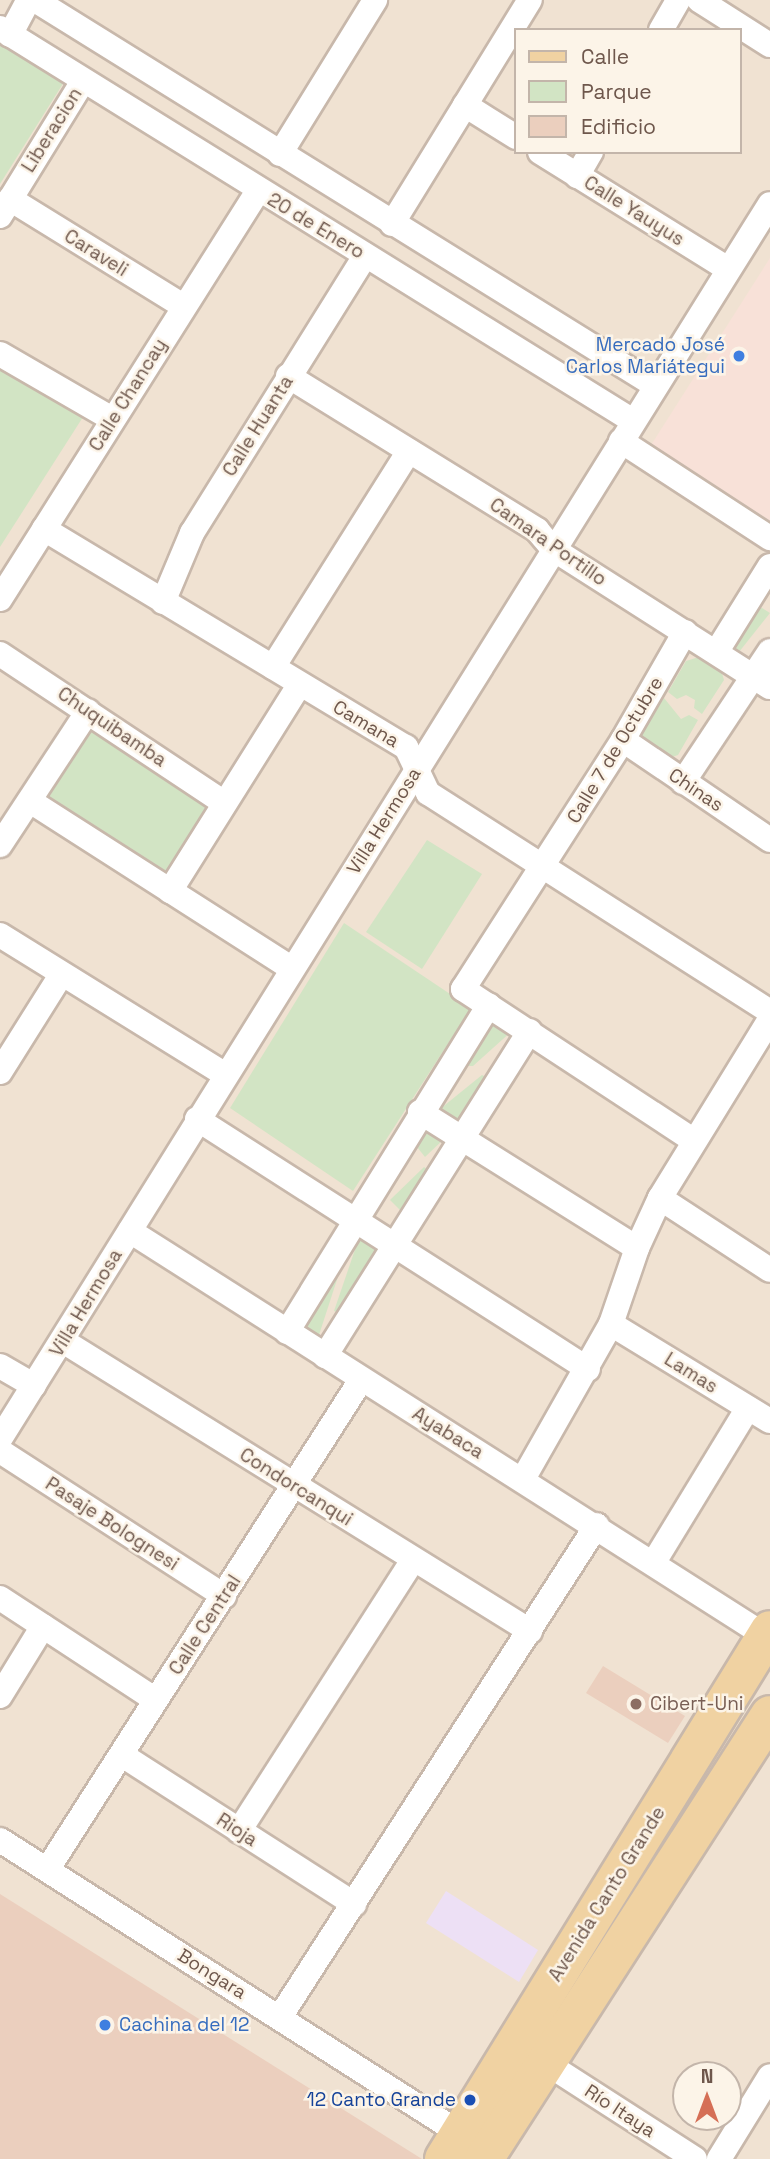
<!DOCTYPE html>
<meta charset="utf-8">
<style>
body{margin:0}
#map{position:relative;width:770px;height:2159px;overflow:hidden;background:#f9f0e3;font-family:"Space Grotesk",sans-serif}
div>[style]{position:absolute}
.residential>*{inset:0;background:#f0e2d2}
.commercial>*{inset:0;background:#f8e1d8}
.education>*{inset:0;background:#ede0f5}
.green>*{inset:0;background:#d2e4c4}
.building>*{inset:0;background:#ebcfbe}
.roads{filter:drop-shadow(2px 0 #c8b8ab) drop-shadow(-2px 0 #c8b8ab) drop-shadow(0 2px #c8b8ab) drop-shadow(0 -2px #c8b8ab)}
.street>*{height:24px;margin:-12px;padding:0 12px;transform-origin:12px;border-radius:12px;background:#fff}
.primary>*{height:38px;margin:-19px;padding:0 19px;transform-origin:19px;border-radius:19px;background:#f0d2a2}
.dots>*{width:19px;height:19px;translate:-50% -50%;box-sizing:border-box;border:4px solid #fcf4e8;border-radius:50%}
span{translate:-50% -50%;white-space:nowrap;text-align:center;line-height:1.15;-webkit-text-stroke:5px #fcf4e8;paint-order:stroke}
.street-label{font-size:19px;color:#6e574c}
.shop-label{font-size:19px;color:#366cbe}
.right{translate:-100% -50%;text-align:right}
.left{translate:0 -50%;text-align:left}
.education-label{font-size:19px;color:#785e54}
.transit-label{font-size:19px;color:#164399}
.legend{position:absolute;left:514px;top:28px;width:228px;height:126px;box-sizing:border-box;background:#fcf4e8;border:2px solid #c3b5aa;margin:0;padding:9px 12px;list-style:none;font-size:21px;color:#6e574c}
.legend li{display:flex;align-items:center;gap:14px;height:35px}
.legend b{width:35px;border:2px solid #c3b5aa}
.north{position:absolute;left:672px;top:2061px;width:70px;height:70px;box-sizing:border-box;background:#fcf4e8;border:2px solid #c3b5aa;border-radius:50%;rotate:0deg;font-size:19px;font-weight:700;line-height:28px;text-align:center;color:#6e574c}
.north::after{content:'';display:block;margin:auto;width:24px;height:32px;background:#d56f56;clip-path:polygon(50% 0,100% 100%,50% 72%,0 100%)}
</style>
<div id="map">
<div class="residential">
<div style="clip-path:polygon(evenodd,0 0,770px 0,770px 2159px,0 2159px,0 0,516px 30px,740px 30px,740px 152px,516px 152px,516px 30px,0 0,686px 2075px,728px 2075px,728px 2117px,686px 2117px,686px 2075px)"></div>
</div>
<div class="commercial">
<div style="clip-path:polygon(770px 258px,770px 533px,646px 453px)"></div>
</div>
<div class="education">
<div style="clip-path:polygon(446px 1891px,538px 1950px,519px 1982px,426px 1923px)"></div>
</div>
<div class="green">
<div style="clip-path:polygon(0 43px,64px 82px,0 184px)"></div>
<div style="clip-path:polygon(0 365px,83px 417px,0 547px)"></div>
<div style="clip-path:polygon(757px 605px,770px 613px,739px 652px,733px 647px)"></div>
<div style="clip-path:polygon(699px 657px,721px 670px,724px 680px,702px 714px,694px 708px,695px 700px,686px 695px,677px 699px,668px 692px,686px 661px)"></div>
<div style="clip-path:polygon(664px 698px,681px 719px,689px 715px,698px 720px,678px 755px,669px 758px,642px 741px,641px 734px)"></div>
<div style="clip-path:polygon(91px 722px,213px 802px,166px 882px,40px 798px)"></div>
<div style="clip-path:polygon(427px 840px,482px 874px,422px 969px,366px 932px)"></div>
<div style="clip-path:polygon(344px 923px,471px 1008px,353px 1191px,230px 1108px)"></div>
<div style="clip-path:polygon(493px 1017px,513px 1030px,473px 1066px,467px 1066px)"></div>
<div style="clip-path:polygon(482px 1075px,486px 1077px,459px 1122px,440px 1109px)"></div>
<div style="clip-path:polygon(426px 1124px,445px 1138px,425px 1157px,413px 1142px)"></div>
<div style="clip-path:polygon(424px 1167px,429px 1171px,402px 1212px,390px 1200px)"></div>
<div style="clip-path:polygon(360px 1235px,379px 1248px,339px 1313px,334px 1311px)"></div>
<div style="clip-path:polygon(345px 1255px,319px 1335px,300px 1323px)"></div>
</div>
<div class="building">
<div style="clip-path:polygon(603px 1666px,685px 1716px,668px 1743px,586px 1693px)"></div>
<div style="clip-path:polygon(0 1894px,422px 2159px,0 2159px)"></div>
</div>
<div class="roads">
<div class="street">
<div style="left:35px;top:0;width:731px;rotate:31.86deg"></div>
<div style="left:699px;top:0;width:84px;rotate:32.4deg"></div>
<div style="left:0;top:28px;width:745px;rotate:31.83deg"></div>
<div style="left:661px;top:30px;width:34px;rotate:-60deg"></div>
<div style="left:10px;top:35px;width:40px;rotate:-62deg"></div>
<div style="left:465px;top:105px;width:60px;rotate:32.1deg"></div>
<div style="left:540px;top:152px;width:221px;rotate:31.9deg"></div>
<div style="left:280px;top:154px;width:181px;rotate:-58.3deg"></div>
<div style="left:577px;top:176px;width:28px;rotate:-60deg"></div>
<div style="left:10px;top:199px;width:203px;rotate:31.7deg"></div>
<div style="left:0;top:216px;width:158px;rotate:-58.4deg"></div>
<div style="left:392px;top:224px;width:263px;rotate:-58.4deg"></div>
<div style="left:0;top:354px;width:129px;rotate:30.1deg"></div>
<div style="left:288px;top:376px;width:293px;rotate:31.7deg"></div>
<div style="left:537px;top:530px;width:25px;rotate:50deg"></div>
<div style="left:553px;top:549px;width:257px;rotate:32.5deg"></div>
<div style="left:621px;top:441px;width:178px;rotate:33.1deg"></div>
<div style="left:44px;top:529px;width:423px;rotate:31.1deg"></div>
<div style="left:406px;top:747px;width:51px;rotate:64.4deg"></div>
<div style="left:428px;top:793px;width:406px;rotate:32.6deg"></div>
<div style="left:0;top:599px;width:481px;rotate:-57.7deg"></div>
<div style="left:163px;top:602px;width:75px;rotate:-67.2deg"></div>
<div style="left:192px;top:533px;width:327px;rotate:-58deg"></div>
<div style="left:685px;top:632px;width:125px;rotate:119.9deg"></div>
<div style="left:623px;top:740px;width:296px;rotate:122.7deg"></div>
<div style="left:463px;top:989px;width:275px;rotate:33.3deg"></div>
<div style="left:717px;top:651px;width:100px;rotate:-58.1deg"></div>
<div style="left:0;top:654px;width:268px;rotate:33.6deg"></div>
<div style="left:273px;top:667px;width:255px;rotate:-57.8deg"></div>
<div style="left:623px;top:740px;width:178px;rotate:34.2deg"></div>
<div style="left:683px;top:782px;width:157px;rotate:-56.4deg"></div>
<div style="left:30px;top:801px;width:310px;rotate:32.6deg"></div>
<div style="left:0;top:845px;width:160px;rotate:-56.7deg"></div>
<div style="left:170px;top:891px;width:244px;rotate:-57.9deg"></div>
<div style="left:0;top:935px;width:264px;rotate:31.8deg"></div>
<div style="left:0;top:1072px;width:115px;rotate:-57.8deg"></div>
<div style="left:420px;top:1112px;width:256px;rotate:32.1deg"></div>
<div style="left:197px;top:1119px;width:464px;rotate:32.6deg"></div>
<div style="left:660px;top:1198px;width:131px;rotate:33.2deg"></div>
<div style="left:130px;top:1231px;width:754px;rotate:32.49deg"></div>
<div style="left:611px;top:1324px;width:186px;rotate:31.4deg"></div>
<div style="left:287px;top:1332px;width:384px;rotate:-58.3deg"></div>
<div style="left:63px;top:1341px;width:550px;rotate:31.84deg"></div>
<div style="left:325px;top:1356px;width:384px;rotate:-57.8deg"></div>
<div style="left:0;top:1366px;width:39px;rotate:30deg"></div>
<div style="left:0;top:1439px;width:1455px;rotate:-58.06deg"></div>
<div style="left:0;top:1451px;width:267px;rotate:32.9deg"></div>
<div style="left:523px;top:1479px;width:178px;rotate:-60.4deg"></div>
<div style="left:611px;top:1324px;width:80px;rotate:-71.1deg"></div>
<div style="left:637px;top:1248px;width:55px;rotate:-65.3deg"></div>
<div style="left:660px;top:1198px;width:210px;rotate:-58.4deg"></div>
<div style="left:654px;top:1562px;width:180px;rotate:-58.6deg"></div>
<div style="left:0;top:1598px;width:186px;rotate:33.2deg"></div>
<div style="left:0;top:1696px;width:82px;rotate:-58.4deg"></div>
<div style="left:122px;top:1755px;width:276px;rotate:32.7deg"></div>
<div style="left:239px;top:1831px;width:322px;rotate:-57.3deg"></div>
<div style="left:0;top:1840px;width:543px;rotate:32.52deg"></div>
<div style="left:47px;top:1870px;width:582px;rotate:-57.35deg"></div>
<div style="left:280px;top:2017px;width:585px;rotate:-57.21deg"></div>
<div style="left:546px;top:2063px;width:177px;rotate:32.8deg"></div>
<div style="left:719px;top:2159px;width:97px;rotate:-58.4deg"></div>
</div>
<div class="primary">
<div style="left:444px;top:2159px;width:621px;rotate:-58.36deg"></div>
<div style="left:484px;top:2159px;width:528px;rotate:-57.21deg"></div>
</div>
</div>
<div class="dots">
<div style="left:739px;top:356px;background:#3f7fe0"></div>
<div style="left:636px;top:1704px;background:#8d6e63"></div>
<div style="left:105px;top:2025px;background:#3f7fe0"></div>
<div style="left:470px;top:2100px;background:#1a4fb4"></div>
</div>
<div class="street-label">
<span style="left:52px;top:130px;rotate:-58deg">Liberacion</span>
<span style="left:634px;top:211px;rotate:32deg">Calle Yauyus</span>
<span style="left:316px;top:226px;rotate:31deg">20 de Enero</span>
<span style="left:96px;top:253px;rotate:32deg">Caraveli</span>
<span style="left:128px;top:395px;rotate:-58deg">Calle Chancay</span>
<span style="left:258px;top:426px;rotate:-58deg">Calle Huanta</span>
<span style="left:548px;top:542px;rotate:35deg">Camara Portillo</span>
<span style="left:366px;top:724px;rotate:31deg">Camana</span>
<span style="left:112px;top:727px;rotate:34deg">Chuquibamba</span>
<span style="left:615px;top:750px;rotate:-59deg">Calle 7 de Octubre</span>
<span style="left:696px;top:790px;rotate:34deg">Chinas</span>
<span style="left:384px;top:821px;rotate:-58deg">Villa Hermosa</span>
<span style="left:86px;top:1303px;rotate:-59deg">Villa Hermosa</span>
<span style="left:691px;top:1373px;rotate:32deg">Lamas</span>
<span style="left:448px;top:1433px;rotate:32deg">Ayabaca</span>
<span style="left:296px;top:1487px;rotate:32deg">Condorcanqui</span>
<span style="left:112px;top:1524px;rotate:33deg">Pasaje Bolognesi</span>
<span style="left:205px;top:1625px;rotate:-57deg">Calle Central</span>
<span style="left:237px;top:1830px;rotate:33deg">Rioja</span>
<span style="left:607px;top:1894px;rotate:-58deg">Avenida Canto Grande</span>
<span style="left:212px;top:1974px;rotate:32deg">Bongara</span>
<span style="left:620px;top:2111px;rotate:33deg">Río Itaya</span>
</div>
<div class="shop-label">
<span class="right" style="left:725px;top:356px">Mercado José<br>Carlos Mariátegui</span>
<span class="left" style="left:119px;top:2025px">Cachina del 12</span>
</div>
<div class="education-label">
<span class="left" style="left:650px;top:1704px">Cibert-Uni</span>
</div>
<div class="transit-label">
<span class="right" style="left:456px;top:2100px">12 Canto Grande</span>
</div>
<ul class="legend">
<li><b style="height:9px;background:#f0d2a2"></b>Calle</li>
<li><b style="height:19px;background:#d2e4c4"></b>Parque</li>
<li><b style="height:19px;background:#ebcfbe"></b>Edificio</li>
</ul>
<div class="north">N</div>
</div>
